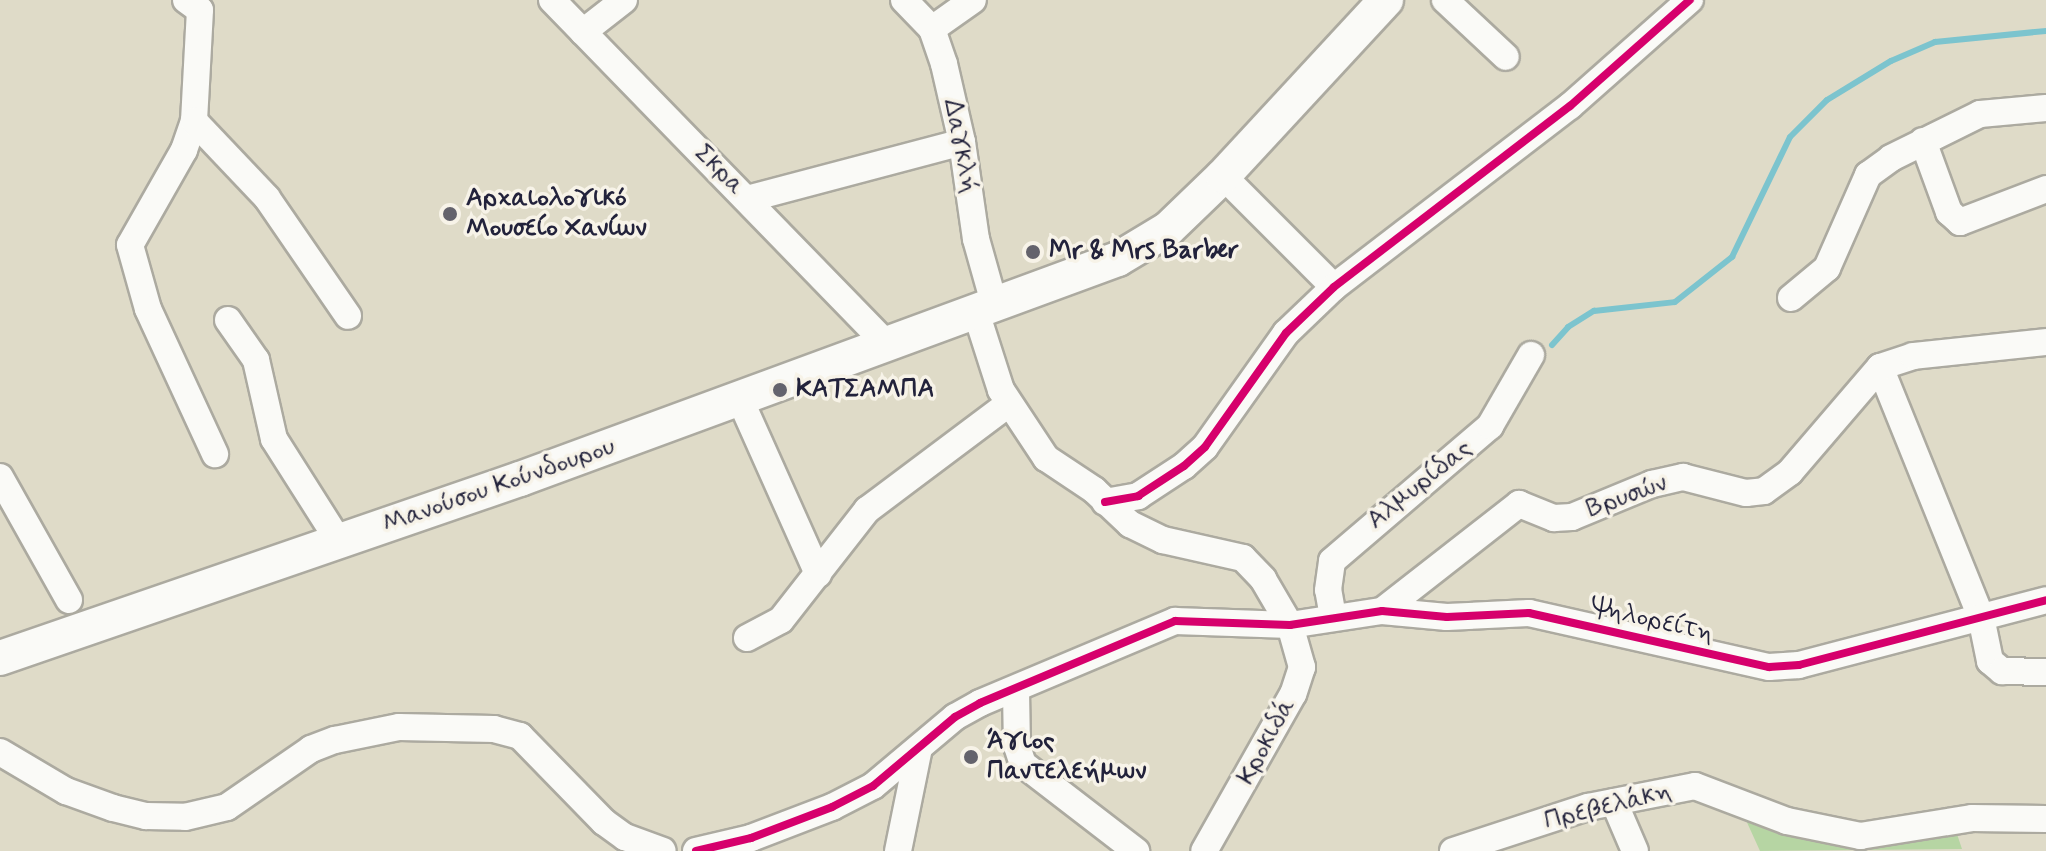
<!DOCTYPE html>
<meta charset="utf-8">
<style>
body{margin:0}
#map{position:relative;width:2046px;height:851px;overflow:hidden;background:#dfdbc8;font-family:Mynerve,sans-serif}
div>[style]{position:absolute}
.green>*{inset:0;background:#b6d5a3}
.stream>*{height:6px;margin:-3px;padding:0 3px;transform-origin:3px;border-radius:3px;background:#7cc4ce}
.roads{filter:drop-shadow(2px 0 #acaaa0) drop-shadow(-2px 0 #acaaa0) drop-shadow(0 2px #acaaa0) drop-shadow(0 -2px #acaaa0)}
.minor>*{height:26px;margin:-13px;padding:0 13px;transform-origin:13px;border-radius:13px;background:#fafaf7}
.major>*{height:34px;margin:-17px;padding:0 17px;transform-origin:17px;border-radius:17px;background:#fafaf7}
.cycleway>*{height:8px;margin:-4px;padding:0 4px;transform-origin:4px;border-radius:4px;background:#d6006c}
.dots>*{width:22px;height:22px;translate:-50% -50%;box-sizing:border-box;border:4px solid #f7f3e8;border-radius:50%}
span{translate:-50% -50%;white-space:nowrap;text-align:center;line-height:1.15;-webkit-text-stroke:7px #f7f3e8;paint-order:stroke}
.street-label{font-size:26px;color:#22223b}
.poi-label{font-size:26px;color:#22223b;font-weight:700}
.left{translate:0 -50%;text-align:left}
</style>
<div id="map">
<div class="green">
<div style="clip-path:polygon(1745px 818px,1956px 831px,1962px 849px,1760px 851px)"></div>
</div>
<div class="stream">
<div style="left:1552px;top:345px;width:24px;rotate:-48deg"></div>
<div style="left:1568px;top:327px;width:31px;rotate:-32deg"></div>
<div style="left:1594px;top:311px;width:81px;rotate:-6.3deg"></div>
<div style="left:1675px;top:302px;width:73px;rotate:-38.3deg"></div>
<div style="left:1732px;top:257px;width:133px;rotate:-64.2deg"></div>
<div style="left:1790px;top:137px;width:52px;rotate:-45deg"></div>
<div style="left:1827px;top:100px;width:75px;rotate:-31.4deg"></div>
<div style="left:1891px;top:61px;width:48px;rotate:-23.4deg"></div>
<div style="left:1935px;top:42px;width:112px;rotate:-5.7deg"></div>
</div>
<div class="roads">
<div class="minor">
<div style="left:186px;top:0;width:17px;rotate:36deg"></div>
<div style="left:200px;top:10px;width:111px;rotate:93.1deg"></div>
<div style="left:194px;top:121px;width:31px;rotate:109deg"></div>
<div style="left:184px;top:150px;width:109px;rotate:119.6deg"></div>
<div style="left:130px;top:245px;width:66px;rotate:74.3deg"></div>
<div style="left:148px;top:309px;width:160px;rotate:65.2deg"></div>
<div style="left:552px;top:0;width:478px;rotate:45.8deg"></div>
<div style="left:904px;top:0;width:40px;rotate:46deg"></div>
<div style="left:932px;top:29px;width:37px;rotate:71deg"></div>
<div style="left:944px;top:64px;width:80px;rotate:77deg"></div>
<div style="left:962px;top:142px;width:98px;rotate:81.8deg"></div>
<div style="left:976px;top:239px;width:66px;rotate:74.3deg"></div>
<div style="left:1445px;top:0;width:83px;rotate:43.1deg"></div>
<div style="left:932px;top:29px;width:50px;rotate:-35.3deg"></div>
<div style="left:583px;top:32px;width:52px;rotate:-38deg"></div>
<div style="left:194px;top:121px;width:106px;rotate:46.5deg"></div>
<div style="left:267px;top:198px;width:143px;rotate:55.5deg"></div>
<div style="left:1923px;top:141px;width:76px;rotate:69.9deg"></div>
<div style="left:1949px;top:212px;width:15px;rotate:42deg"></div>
<div style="left:1960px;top:222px;width:92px;rotate:-21deg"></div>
<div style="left:1223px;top:176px;width:157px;rotate:45deg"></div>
<div style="left:747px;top:199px;width:222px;rotate:-14.8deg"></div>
<div style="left:1791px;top:298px;width:47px;rotate:-39.8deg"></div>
<div style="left:1827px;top:268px;width:102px;rotate:-66.2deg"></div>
<div style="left:1868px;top:175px;width:29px;rotate:-36deg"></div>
<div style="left:1891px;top:158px;width:99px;rotate:-26.3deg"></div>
<div style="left:1980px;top:114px;width:66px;rotate:-5.2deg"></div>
<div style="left:975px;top:309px;width:85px;rotate:72.2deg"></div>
<div style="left:1001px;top:390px;width:82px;rotate:56.5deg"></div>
<div style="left:1046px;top:458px;width:58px;rotate:33.7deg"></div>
<div style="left:1094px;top:490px;width:50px;rotate:43.4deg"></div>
<div style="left:1130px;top:524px;width:37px;rotate:26deg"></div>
<div style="left:1163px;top:540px;width:82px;rotate:12.7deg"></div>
<div style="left:1243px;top:558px;width:29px;rotate:46deg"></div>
<div style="left:1263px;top:579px;width:53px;rotate:59.6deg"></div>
<div style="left:1290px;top:625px;width:44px;rotate:74.1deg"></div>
<div style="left:1302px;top:667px;width:28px;rotate:108deg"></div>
<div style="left:1293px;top:694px;width:180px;rotate:119.5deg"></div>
<div style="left:228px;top:320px;width:49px;rotate:55deg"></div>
<div style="left:256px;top:360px;width:81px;rotate:77.2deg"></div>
<div style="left:274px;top:439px;width:123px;rotate:57.6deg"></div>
<div style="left:1880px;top:367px;width:270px;rotate:68deg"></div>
<div style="left:1981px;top:617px;width:45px;rotate:78.4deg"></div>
<div style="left:1990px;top:661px;width:16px;rotate:40deg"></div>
<div style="left:2002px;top:671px;width:44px;rotate:1.3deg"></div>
<div style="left:739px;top:397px;width:194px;rotate:65.9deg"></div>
<div style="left:0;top:477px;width:141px;rotate:60.7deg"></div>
<div style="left:1105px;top:502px;width:34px;rotate:-10deg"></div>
<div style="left:1138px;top:496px;width:55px;rotate:-33.1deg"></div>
<div style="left:1184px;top:466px;width:28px;rotate:-42deg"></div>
<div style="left:1205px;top:447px;width:140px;rotate:-54.6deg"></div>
<div style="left:1286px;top:333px;width:66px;rotate:-43.8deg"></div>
<div style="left:1334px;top:287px;width:297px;rotate:-37.5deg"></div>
<div style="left:1570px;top:106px;width:160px;rotate:-41.5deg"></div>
<div style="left:1382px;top:611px;width:174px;rotate:-38deg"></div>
<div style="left:1519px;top:504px;width:38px;rotate:22deg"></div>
<div style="left:1554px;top:518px;width:18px;rotate:-3deg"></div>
<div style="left:1572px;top:517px;width:87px;rotate:-22.4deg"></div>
<div style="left:1652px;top:484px;width:32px;rotate:-13deg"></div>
<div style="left:1683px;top:477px;width:65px;rotate:14.3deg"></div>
<div style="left:1746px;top:493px;width:18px;rotate:-6deg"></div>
<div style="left:1764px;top:491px;width:32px;rotate:-36deg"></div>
<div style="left:1790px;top:472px;width:138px;rotate:-49.4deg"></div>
<div style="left:1880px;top:367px;width:35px;rotate:-18deg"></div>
<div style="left:1913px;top:356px;width:134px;rotate:-6deg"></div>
<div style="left:1333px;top:617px;width:27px;rotate:-100deg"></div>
<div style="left:1328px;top:590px;width:29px;rotate:-82deg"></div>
<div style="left:1332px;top:561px;width:208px;rotate:-40.5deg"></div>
<div style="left:1490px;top:426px;width:82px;rotate:-60deg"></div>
<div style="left:747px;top:638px;width:38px;rotate:-28deg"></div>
<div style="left:781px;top:620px;width:140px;rotate:-52deg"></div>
<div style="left:867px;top:510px;width:176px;rotate:-36.9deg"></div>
<div style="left:1016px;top:691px;width:55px;rotate:89deg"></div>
<div style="left:1017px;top:746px;width:19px;rotate:72deg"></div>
<div style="left:1023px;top:764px;width:143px;rotate:37.6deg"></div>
<div style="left:0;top:752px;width:77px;rotate:30.6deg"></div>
<div style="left:66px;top:791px;width:50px;rotate:19.9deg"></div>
<div style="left:113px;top:808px;width:34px;rotate:14deg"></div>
<div style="left:146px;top:816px;width:39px;rotate:1deg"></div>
<div style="left:185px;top:817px;width:43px;rotate:-13.4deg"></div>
<div style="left:227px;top:807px;width:102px;rotate:-34.6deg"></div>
<div style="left:311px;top:749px;width:26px;rotate:-21deg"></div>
<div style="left:335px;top:740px;width:65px;rotate:-11.5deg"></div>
<div style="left:399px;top:727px;width:95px;rotate:1.2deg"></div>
<div style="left:494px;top:729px;width:27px;rotate:15deg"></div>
<div style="left:520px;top:736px;width:120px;rotate:45.7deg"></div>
<div style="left:604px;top:822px;width:26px;rotate:36deg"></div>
<div style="left:625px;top:837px;width:40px;rotate:20.2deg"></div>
<div style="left:1614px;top:802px;width:53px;rotate:66.8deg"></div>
<div style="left:696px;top:851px;width:57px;rotate:-13.3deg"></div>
<div style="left:751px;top:838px;width:87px;rotate:-20.9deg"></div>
<div style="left:832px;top:807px;width:46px;rotate:-27.1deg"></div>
<div style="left:873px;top:786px;width:107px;rotate:-40.1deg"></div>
<div style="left:955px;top:717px;width:29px;rotate:-29deg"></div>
<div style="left:980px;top:703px;width:212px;rotate:-22.8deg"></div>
<div style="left:1175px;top:621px;width:115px;rotate:2deg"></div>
<div style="left:1290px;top:625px;width:93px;rotate:-8.7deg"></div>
<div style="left:1382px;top:611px;width:65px;rotate:5.3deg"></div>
<div style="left:1447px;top:617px;width:82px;rotate:-2.8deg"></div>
<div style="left:1529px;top:613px;width:246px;rotate:12.7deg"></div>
<div style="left:1769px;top:667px;width:30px;rotate:-4deg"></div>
<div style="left:1799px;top:665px;width:255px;rotate:-14.7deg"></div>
<div style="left:898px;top:851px;width:105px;rotate:-78.5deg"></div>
<div style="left:1453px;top:851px;width:142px;rotate:-18.1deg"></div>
<div style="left:1588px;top:807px;width:109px;rotate:-11.1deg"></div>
<div style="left:1695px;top:786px;width:98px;rotate:20.8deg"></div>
<div style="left:1787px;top:821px;width:75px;rotate:11.6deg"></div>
<div style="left:1860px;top:836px;width:113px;rotate:-9.1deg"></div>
<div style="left:1972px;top:818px;width:74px;rotate:0.8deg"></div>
</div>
<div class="major">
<div style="left:0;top:658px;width:550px;rotate:-19deg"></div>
<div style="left:520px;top:479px;width:637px;rotate:-20.2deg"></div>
<div style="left:1118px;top:259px;width:58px;rotate:-31deg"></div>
<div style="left:1168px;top:229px;width:76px;rotate:-43.9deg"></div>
<div style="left:1223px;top:176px;width:240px;rotate:-47.2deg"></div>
</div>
</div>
<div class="cycleway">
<div style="left:1105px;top:502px;width:34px;rotate:-10deg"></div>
<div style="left:1138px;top:496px;width:55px;rotate:-33.1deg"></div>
<div style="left:1184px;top:466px;width:28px;rotate:-42deg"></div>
<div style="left:1205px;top:447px;width:140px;rotate:-54.6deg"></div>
<div style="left:1286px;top:333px;width:66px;rotate:-43.8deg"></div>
<div style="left:1334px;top:287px;width:297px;rotate:-37.5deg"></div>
<div style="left:1570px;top:106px;width:160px;rotate:-41.5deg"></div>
<div style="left:696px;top:851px;width:57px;rotate:-13.3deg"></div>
<div style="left:751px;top:838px;width:87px;rotate:-20.9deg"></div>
<div style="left:832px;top:807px;width:46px;rotate:-27.1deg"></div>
<div style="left:873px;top:786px;width:107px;rotate:-40.1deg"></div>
<div style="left:955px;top:717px;width:29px;rotate:-29deg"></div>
<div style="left:980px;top:703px;width:212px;rotate:-22.8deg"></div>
<div style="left:1175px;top:621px;width:115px;rotate:2deg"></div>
<div style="left:1290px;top:625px;width:93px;rotate:-8.7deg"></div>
<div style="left:1382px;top:611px;width:65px;rotate:5.3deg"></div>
<div style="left:1447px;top:617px;width:82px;rotate:-2.8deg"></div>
<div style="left:1529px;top:613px;width:246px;rotate:12.7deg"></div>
<div style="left:1769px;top:667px;width:30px;rotate:-4deg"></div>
<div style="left:1799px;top:665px;width:255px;rotate:-14.7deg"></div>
</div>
<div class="dots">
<div style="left:450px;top:214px;background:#64636c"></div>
<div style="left:1033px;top:252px;background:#64636c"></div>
<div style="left:780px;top:390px;background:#64636c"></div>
<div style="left:971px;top:757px;background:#64636c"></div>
</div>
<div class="street-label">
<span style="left:960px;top:146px;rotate:79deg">Δαγκλή</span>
<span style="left:719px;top:170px;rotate:45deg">Σκρα</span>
<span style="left:1420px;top:485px;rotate:-39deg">Αλμυρίδας</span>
<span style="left:499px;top:486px;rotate:-19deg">Μανούσου Κούνδουρου</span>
<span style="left:1627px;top:497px;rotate:-20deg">Βρυσών</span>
<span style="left:1652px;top:621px;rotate:13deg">Ψηλορείτη</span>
<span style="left:1267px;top:742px;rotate:-62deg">Κροκιδά</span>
<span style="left:1608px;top:807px;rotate:-14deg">Πρεβελάκη</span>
</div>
<div class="poi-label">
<span class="left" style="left:466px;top:214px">Αρχαιολογικό<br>Μουσείο Χανίων</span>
<span class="left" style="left:1049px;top:252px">Mr &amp; Mrs Barber</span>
<span class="left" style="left:796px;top:390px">ΚΑΤΣΑΜΠΑ</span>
<span class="left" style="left:987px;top:757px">Άγιος<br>Παντελεήμων</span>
</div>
</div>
